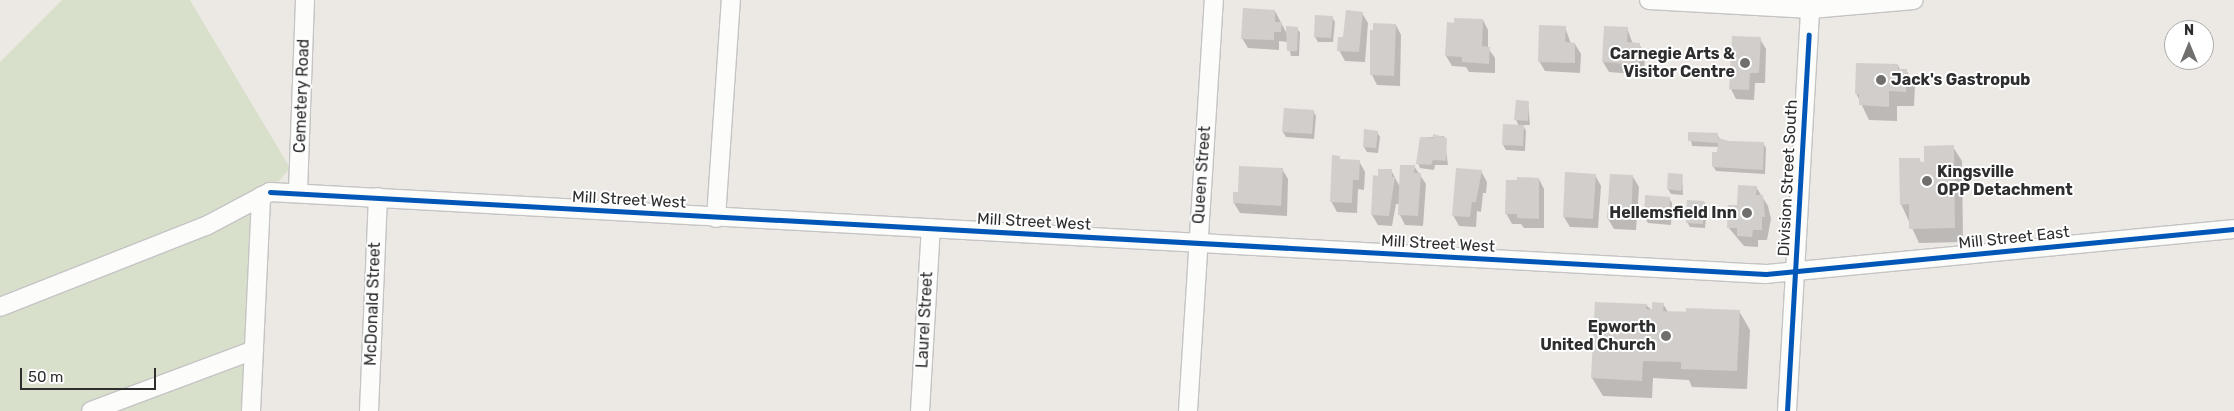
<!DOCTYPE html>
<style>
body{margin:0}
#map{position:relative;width:2234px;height:411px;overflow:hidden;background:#ece8e4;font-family:Rubik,sans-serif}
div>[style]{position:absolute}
.cemetery>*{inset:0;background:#d8e0cc}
.shadow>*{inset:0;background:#0003}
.building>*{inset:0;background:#d1cecb}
.roads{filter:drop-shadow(1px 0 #c5c4c5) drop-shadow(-1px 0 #c5c4c5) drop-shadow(0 1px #c5c4c5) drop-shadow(0 -1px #c5c4c5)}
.minor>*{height:18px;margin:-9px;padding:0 9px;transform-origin:9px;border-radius:9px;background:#fcfcfb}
.cycleway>*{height:5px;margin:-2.5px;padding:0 2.5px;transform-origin:2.5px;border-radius:2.5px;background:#0057b8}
.dots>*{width:14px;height:14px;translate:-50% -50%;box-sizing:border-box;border:2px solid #fff;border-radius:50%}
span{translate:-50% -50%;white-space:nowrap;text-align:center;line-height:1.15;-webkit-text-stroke:4px #fff;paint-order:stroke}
.poi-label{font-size:16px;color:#2e2e2e;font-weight:700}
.right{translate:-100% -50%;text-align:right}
.left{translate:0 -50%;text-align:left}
.street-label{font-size:16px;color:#2e2e2e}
.north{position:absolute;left:2164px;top:20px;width:50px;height:50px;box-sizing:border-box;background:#fff;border:1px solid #ababab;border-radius:50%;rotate:0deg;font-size:14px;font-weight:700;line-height:20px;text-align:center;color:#2e2e2e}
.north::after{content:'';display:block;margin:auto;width:18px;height:22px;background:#706f6e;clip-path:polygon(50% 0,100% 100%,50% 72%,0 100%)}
.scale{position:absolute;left:20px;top:368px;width:136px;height:22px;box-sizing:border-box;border:2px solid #2e2e2e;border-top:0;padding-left:6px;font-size:15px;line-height:18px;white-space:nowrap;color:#2e2e2e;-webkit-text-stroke:4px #fff;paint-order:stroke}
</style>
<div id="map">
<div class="cemetery">
<div style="clip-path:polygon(62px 0,190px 0,290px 168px,270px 192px,261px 411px,0 411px,0 62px)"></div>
</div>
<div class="shadow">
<div style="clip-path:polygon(1275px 11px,1287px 34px,1297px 28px,1300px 33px,1299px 56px,1291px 56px,1288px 42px,1279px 41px,1279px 50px,1248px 48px,1242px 38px)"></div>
<div style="clip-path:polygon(1362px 13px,1368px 23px,1365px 62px,1345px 61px,1339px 50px)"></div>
<div style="clip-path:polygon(1332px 17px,1335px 22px,1333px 42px,1318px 42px,1315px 37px)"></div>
<div style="clip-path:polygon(1483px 20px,1488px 30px,1488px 48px,1495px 58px,1495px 73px,1469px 72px,1466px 67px,1452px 66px,1446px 56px)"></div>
<div style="clip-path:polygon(1396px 25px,1401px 35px,1400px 86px,1377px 85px,1372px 75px,1371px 32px)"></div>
<div style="clip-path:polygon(1565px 27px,1571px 44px,1575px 44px,1581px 54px,1580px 73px,1545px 71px,1539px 61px)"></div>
<div style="clip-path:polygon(1605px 27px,1627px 28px,1633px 44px,1639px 44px,1645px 54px,1644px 75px,1609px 72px,1603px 62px)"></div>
<div style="clip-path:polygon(1760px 39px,1766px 49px,1765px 83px,1755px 83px,1754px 100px,1736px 99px,1731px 89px,1734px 76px,1731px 71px)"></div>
<div style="clip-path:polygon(1898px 65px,1900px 70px,1906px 70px,1915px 85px,1914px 106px,1897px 106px,1897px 121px,1869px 120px,1856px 93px)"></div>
<div style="clip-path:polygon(1528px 102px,1530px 125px,1523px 125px,1526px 131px,1525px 151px,1506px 150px,1503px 145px,1519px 126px,1516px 120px)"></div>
<div style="clip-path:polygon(1313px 111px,1316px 116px,1314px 139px,1286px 137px,1283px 132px)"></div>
<div style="clip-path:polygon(1377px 132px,1380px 137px,1378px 153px,1367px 152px,1364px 147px)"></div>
<div style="clip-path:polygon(1690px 133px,1717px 134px,1720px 139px,1729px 142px,1763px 143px,1766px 148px,1765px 174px,1716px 171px,1713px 166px,1719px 147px,1692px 146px)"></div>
<div style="clip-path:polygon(1444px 136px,1448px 165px,1435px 165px,1434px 170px,1420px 168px,1418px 163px,1421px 138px)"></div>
<div style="clip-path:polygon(1953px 147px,1962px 161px,1963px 242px,1919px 243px,1901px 204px,1919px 159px,1922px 164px)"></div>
<div style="clip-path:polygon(1339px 157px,1341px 161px,1359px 161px,1365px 172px,1364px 190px,1358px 189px,1357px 213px,1337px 212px,1331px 201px)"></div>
<div style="clip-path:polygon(1414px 166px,1426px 184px,1423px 226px,1405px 225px,1400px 215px,1400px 204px,1396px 204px,1392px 226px,1378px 225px,1372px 215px,1379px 177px,1391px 170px,1401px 189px)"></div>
<div style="clip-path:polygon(1282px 169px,1288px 179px,1287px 216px,1240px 213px,1234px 203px,1234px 193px,1240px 193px)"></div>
<div style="clip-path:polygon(1481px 171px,1487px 182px,1486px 193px,1483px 193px,1481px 212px,1477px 211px,1476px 227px,1459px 226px,1453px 215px)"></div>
<div style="clip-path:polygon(1595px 175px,1601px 186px,1598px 228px,1570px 227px,1564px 217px)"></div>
<div style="clip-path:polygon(1682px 175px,1683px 195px,1671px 194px,1668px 189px)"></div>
<div style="clip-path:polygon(1633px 177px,1639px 187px,1636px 230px,1614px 229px,1608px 219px)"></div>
<div style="clip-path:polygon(1539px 179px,1544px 189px,1544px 228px,1524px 228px,1521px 224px,1512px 224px,1506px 213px)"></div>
<div style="clip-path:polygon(1756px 187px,1768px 206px,1771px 219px,1767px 240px,1758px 240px,1758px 247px,1744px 246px,1728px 227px,1738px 207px)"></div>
<div style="clip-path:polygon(1669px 198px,1672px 203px,1671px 225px,1648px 223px,1645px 218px)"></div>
<div style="clip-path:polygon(1704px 202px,1707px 207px,1705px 228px,1690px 227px,1687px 222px)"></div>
<div style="clip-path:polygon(1663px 304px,1668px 312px,1739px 311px,1750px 330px,1747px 389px,1692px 387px,1689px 380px,1653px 378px,1652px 398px,1603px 396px,1592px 378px,1646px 305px,1653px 311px)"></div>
</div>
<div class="building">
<div style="clip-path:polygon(1243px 8px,1275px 10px,1275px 22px,1282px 22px,1281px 32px,1274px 32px,1274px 40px,1241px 39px)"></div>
<div style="clip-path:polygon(1346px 10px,1363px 12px,1359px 52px,1337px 51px,1338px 37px,1343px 37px)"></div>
<div style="clip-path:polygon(1315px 15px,1333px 16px,1331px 38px,1314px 37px)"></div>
<div style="clip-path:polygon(1454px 18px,1483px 19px,1482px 46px,1490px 47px,1489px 64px,1462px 62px,1462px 57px,1445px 56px,1447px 22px,1454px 23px)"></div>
<div style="clip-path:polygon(1373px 23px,1396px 24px,1394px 76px,1370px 75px,1370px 30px,1373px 30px)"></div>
<div style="clip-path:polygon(1539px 25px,1566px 26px,1565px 42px,1575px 43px,1575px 63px,1538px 62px)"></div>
<div style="clip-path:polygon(1286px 26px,1298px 27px,1297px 51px,1287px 51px)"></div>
<div style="clip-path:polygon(1604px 26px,1628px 27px,1627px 42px,1640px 43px,1639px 65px,1602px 62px)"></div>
<div style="clip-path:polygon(1732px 36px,1761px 37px,1759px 73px,1750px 73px,1749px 90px,1729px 89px,1730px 75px,1734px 75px,1735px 72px,1730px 71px)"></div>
<div style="clip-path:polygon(1856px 63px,1898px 64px,1898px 69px,1907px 69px,1906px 92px,1889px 91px,1889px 107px,1859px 105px,1859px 94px,1855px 94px)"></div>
<div style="clip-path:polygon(1516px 100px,1529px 101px,1528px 121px,1514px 120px)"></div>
<div style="clip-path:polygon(1284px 108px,1314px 110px,1312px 134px,1282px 132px)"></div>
<div style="clip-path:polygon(1503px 124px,1524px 125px,1523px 146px,1502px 145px)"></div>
<div style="clip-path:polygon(1364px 129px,1378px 131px,1376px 148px,1363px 147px)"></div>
<div style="clip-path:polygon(1688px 132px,1718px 133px,1718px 138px,1729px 141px,1764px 142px,1763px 170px,1712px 167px,1712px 152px,1717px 152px,1718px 143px,1688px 141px)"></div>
<div style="clip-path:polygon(1433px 134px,1447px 138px,1446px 161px,1433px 160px,1431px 165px,1416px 164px,1420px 137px,1433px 138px)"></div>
<div style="clip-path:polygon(1954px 145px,1955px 228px,1909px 229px,1909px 204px,1900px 205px,1899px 158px,1920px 158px,1920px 162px,1924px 162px,1924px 146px)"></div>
<div style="clip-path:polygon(1332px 155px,1340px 156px,1340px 159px,1360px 160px,1359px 180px,1353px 180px,1352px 203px,1330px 202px)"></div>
<div style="clip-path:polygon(1400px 165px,1415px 165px,1414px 173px,1421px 173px,1418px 216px,1398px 215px)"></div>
<div style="clip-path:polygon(1239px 166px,1283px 168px,1281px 206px,1233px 203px,1233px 192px,1238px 192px)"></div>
<div style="clip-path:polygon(1456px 168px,1482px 170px,1476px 202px,1472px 202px,1470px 217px,1452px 216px)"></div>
<div style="clip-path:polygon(1378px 169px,1392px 169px,1392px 177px,1395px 177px,1389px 216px,1371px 215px,1373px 175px,1378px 176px)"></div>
<div style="clip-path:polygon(1565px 172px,1596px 174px,1593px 219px,1563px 217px)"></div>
<div style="clip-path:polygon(1668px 173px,1683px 174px,1681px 191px,1667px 189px)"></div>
<div style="clip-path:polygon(1610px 174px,1633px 175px,1631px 220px,1607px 219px)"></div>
<div style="clip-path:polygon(1517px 177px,1539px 178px,1539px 219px,1517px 218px,1517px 214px,1505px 214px,1506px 180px,1517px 180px)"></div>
<div style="clip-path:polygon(1738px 185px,1757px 186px,1756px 195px,1763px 195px,1765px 217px,1762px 217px,1762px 230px,1753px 230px,1752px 237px,1737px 236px,1737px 228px,1727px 228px,1728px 205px,1737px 205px)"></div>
<div style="clip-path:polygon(1645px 195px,1670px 197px,1669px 220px,1644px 219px)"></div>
<div style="clip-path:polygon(1687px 200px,1704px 201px,1703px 224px,1686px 223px)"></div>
<div style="clip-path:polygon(1595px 302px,1647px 304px,1646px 309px,1652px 310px,1652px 302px,1664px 303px,1663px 311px,1686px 312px,1686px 308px,1740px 310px,1737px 371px,1681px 369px,1681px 362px,1643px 361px,1642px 381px,1591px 378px)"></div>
</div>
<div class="roads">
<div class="minor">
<div style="left:1649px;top:0;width:162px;rotate:3.2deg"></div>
<div style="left:1811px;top:9px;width:103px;rotate:-5deg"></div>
<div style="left:298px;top:191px;width:191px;rotate:-87.9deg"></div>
<div style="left:716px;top:218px;width:219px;rotate:-86.1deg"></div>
<div style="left:0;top:307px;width:221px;rotate:-21.5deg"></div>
<div style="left:206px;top:226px;width:72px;rotate:-28deg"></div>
<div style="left:270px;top:192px;width:1498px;rotate:3.14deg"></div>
<div style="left:1766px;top:274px;width:470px;rotate:-5.5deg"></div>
<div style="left:91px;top:411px;width:174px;rotate:-20.5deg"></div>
<div style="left:251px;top:411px;width:215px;rotate:-87.3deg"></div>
<div style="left:369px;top:411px;width:214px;rotate:-87.6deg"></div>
<div style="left:920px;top:411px;width:183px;rotate:-86.6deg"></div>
<div style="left:1188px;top:411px;width:412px;rotate:-86.4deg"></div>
<div style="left:1787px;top:411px;width:412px;rotate:-86.7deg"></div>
</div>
</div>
<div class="cycleway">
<div style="left:270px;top:192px;width:1498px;rotate:3.14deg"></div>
<div style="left:1766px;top:274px;width:470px;rotate:-5.5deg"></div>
<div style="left:1787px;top:411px;width:377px;rotate:-86.7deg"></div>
</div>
<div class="dots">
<div style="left:1745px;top:63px;background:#706f6e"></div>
<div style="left:1881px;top:80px;background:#706f6e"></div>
<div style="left:1927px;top:181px;background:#706f6e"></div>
<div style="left:1747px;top:213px;background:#706f6e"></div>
<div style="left:1666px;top:336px;background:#706f6e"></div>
</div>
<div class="poi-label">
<span class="right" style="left:1735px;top:63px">Carnegie Arts &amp;<br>Visitor Centre</span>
<span class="left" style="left:1891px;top:80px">Jack's Gastropub</span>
<span class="left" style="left:1937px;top:181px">Kingsville<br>OPP Detachment</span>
<span class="right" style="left:1737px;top:213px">Hellemsfield Inn</span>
<span class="right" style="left:1656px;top:336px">Epworth<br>United Church</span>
</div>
<div class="street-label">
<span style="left:302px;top:96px;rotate:-88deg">Cemetery Road</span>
<span style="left:1202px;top:175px;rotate:-86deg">Queen Street</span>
<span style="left:1788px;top:178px;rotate:-87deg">Division Street South</span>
<span style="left:629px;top:200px;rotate:3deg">Mill Street West</span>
<span style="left:1034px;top:222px;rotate:3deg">Mill Street West</span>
<span style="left:2014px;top:238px;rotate:-6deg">Mill Street East</span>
<span style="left:1438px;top:244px;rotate:3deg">Mill Street West</span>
<span style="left:373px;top:304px;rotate:-88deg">McDonald Street</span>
<span style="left:925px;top:320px;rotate:-87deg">Laurel Street</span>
</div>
<div class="north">N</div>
<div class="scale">50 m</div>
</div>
